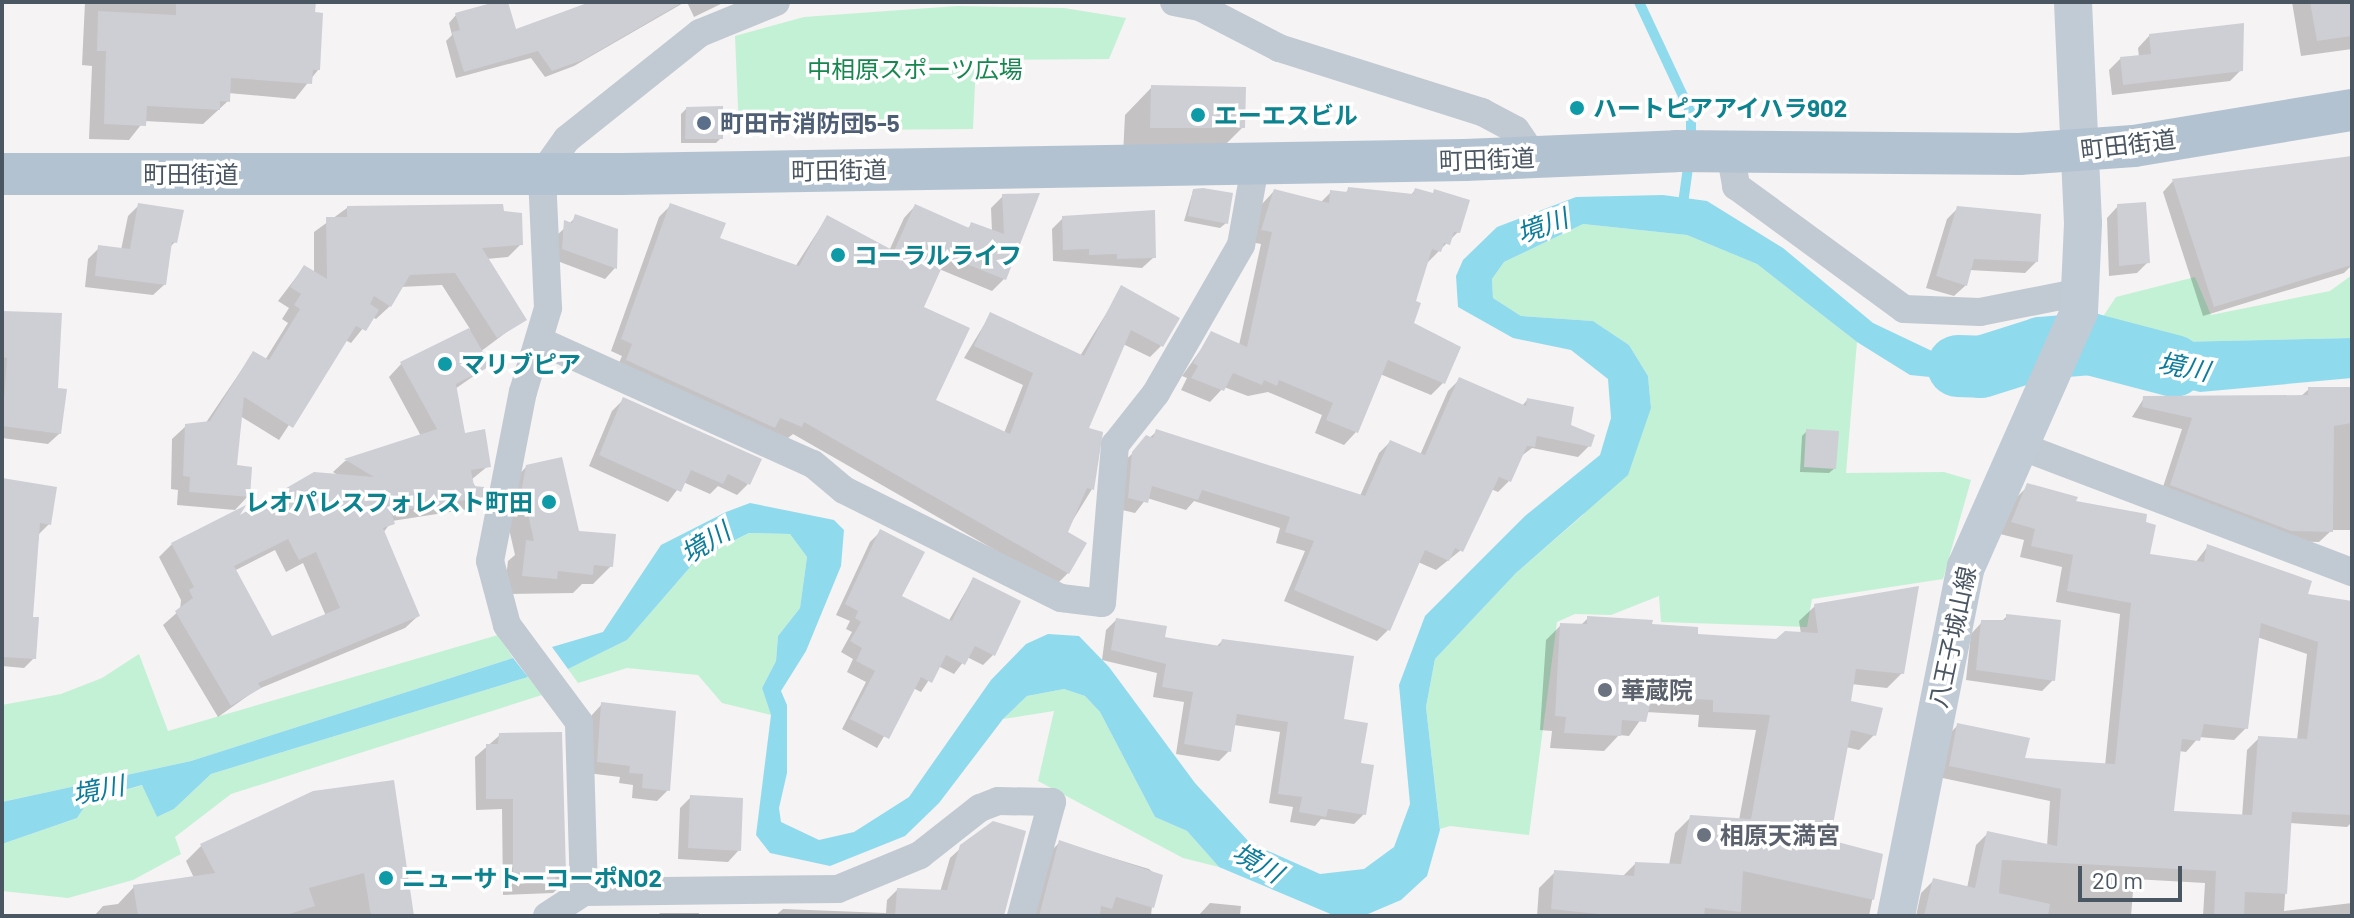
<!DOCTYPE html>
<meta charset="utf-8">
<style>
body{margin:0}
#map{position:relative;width:2354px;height:918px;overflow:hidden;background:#f5f3f3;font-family:Barlow,"Noto Sans JP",sans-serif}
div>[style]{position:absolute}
.green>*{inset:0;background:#c3f1d5}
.water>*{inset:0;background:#90daee}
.shadow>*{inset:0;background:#0003}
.stream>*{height:10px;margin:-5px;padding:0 5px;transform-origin:5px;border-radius:5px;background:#90daee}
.river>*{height:62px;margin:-31px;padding:0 31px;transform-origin:31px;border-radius:31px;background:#90daee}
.building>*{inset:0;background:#cdcfd5}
.street>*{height:28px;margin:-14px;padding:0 14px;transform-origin:14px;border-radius:14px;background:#c1cad2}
.secondary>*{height:38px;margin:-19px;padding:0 19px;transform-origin:19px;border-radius:19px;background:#c1cbd6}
.primary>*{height:42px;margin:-21px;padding:0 21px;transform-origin:21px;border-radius:21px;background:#b3c2d1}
.dots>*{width:22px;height:22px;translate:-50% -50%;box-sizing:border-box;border:4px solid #fff;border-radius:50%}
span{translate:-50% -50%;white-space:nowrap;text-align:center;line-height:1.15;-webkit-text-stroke:7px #fff;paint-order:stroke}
.park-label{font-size:24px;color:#17864f}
.culture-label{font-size:24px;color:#0d838f;font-weight:700}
.left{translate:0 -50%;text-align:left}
.right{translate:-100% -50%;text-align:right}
.service-label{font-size:24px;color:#4e5e75;font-weight:700}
.street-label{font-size:24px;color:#4a5661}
.worship-label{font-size:24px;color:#5b616d;font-weight:700}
.water-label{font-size:26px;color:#0c7c9b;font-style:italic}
.frame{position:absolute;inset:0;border:4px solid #4a5661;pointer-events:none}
.scale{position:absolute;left:2078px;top:866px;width:104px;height:36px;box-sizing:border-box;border:4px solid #4a5661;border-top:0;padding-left:10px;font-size:24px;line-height:28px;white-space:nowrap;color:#4a5661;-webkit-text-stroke:6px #fff;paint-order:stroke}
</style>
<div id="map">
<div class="green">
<div style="clip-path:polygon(957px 6px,1064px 8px,1126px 18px,1109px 59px,976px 60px,973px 129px,739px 131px,735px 36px,804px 17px)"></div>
<div style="clip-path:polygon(1583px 224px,1687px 235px,1757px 264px,1857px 342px,1846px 473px,1944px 472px,1971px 480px,1943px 579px,1812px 599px,1807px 627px,1661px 622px,1659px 596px,1611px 615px,1575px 614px,1557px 622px,1529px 835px,1450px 826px,1440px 829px,1426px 707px,1435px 659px,1516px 573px,1583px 515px,1651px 408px,1648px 376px,1629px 345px,1593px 321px,1521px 316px,1493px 298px,1492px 279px,1504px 262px)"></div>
<div style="clip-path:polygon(2352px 275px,2352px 338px,2175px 342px,2102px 318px,2116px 297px,2195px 277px,2211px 315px,2330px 291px)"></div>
<div style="clip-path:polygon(749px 533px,790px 534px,807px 557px,800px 608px,778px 636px,776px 661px,762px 688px,771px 715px,722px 703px,698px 675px,627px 668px,578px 683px,568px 669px,627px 640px,698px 558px)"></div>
<div style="clip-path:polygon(498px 635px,513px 658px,191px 761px,2px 802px,2px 705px,61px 694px,102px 678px,139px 654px,168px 731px)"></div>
<div style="clip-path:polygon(528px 677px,542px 695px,231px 794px,175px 837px,181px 854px,133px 880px,68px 898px,2px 891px,2px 844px,77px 818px,89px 800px,143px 785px,157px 817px,174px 809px,211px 774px)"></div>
<div style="clip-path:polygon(1064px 689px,1085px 696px,1100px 712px,1155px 817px,1187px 831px,1219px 867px,1183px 858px,1038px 781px,1054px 711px,1003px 719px,1027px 696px)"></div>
</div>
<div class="water">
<div style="clip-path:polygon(1663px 195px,1707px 201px,1783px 248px,1873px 323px,1934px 352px,1989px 350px,2045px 319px,2039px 363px,1981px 382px,1910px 375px,1857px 342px,1757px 264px,1687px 235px,1583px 224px,1504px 262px,1492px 279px,1493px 298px,1521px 316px,1593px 321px,1629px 345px,1648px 376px,1651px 408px,1628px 475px,1516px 573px,1435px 659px,1426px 707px,1440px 830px,1427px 876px,1401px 900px,1368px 914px,1333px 915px,1219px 867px,1187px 831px,1155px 817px,1100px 712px,1085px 696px,1064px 689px,1027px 696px,1003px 719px,939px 803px,905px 836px,830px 866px,770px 853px,756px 835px,771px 715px,762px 688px,776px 661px,778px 636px,800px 608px,807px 557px,790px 534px,749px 533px,698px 558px,627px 640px,568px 669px,552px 647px,603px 632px,661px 545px,726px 512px,750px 503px,834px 520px,844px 530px,841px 566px,806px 651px,781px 691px,787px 705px,787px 773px,779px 808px,781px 822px,819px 840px,854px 832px,909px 797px,991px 680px,1026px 644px,1048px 634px,1079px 636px,1109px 667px,1195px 783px,1250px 843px,1320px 874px,1364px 869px,1394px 847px,1410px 804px,1399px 685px,1425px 616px,1525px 516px,1600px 455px,1611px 418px,1608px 379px,1571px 350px,1513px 338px,1458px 307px,1456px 276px,1463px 260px,1497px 227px,1576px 197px)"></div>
<div style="clip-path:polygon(2102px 318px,2175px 342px,2352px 338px,2352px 378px,2200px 392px,2083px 364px)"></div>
<div style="clip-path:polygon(513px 658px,528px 677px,211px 774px,174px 809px,157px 817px,142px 785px,89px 800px,77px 818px,2px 844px,2px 802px,191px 761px)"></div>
</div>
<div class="shadow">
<div style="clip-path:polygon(85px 2px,314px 2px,318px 70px,295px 99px,228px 93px,228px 101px,203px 124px,144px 121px,129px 140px,89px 139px,92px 66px,82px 65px)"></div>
<div style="clip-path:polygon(506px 2px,514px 31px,596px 2px,685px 2px,574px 66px,545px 77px,531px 58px,456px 78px,446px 41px,452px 35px,449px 23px,456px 15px)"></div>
<div style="clip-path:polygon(687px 2px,725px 2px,694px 17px)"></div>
<div style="clip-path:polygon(2292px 2px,2352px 2px,2352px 49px,2301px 56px)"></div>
<div style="clip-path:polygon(2149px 36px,2241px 70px,2230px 81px,2112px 95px,2109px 70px,2120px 59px,2139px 57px,2138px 48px)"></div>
<div style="clip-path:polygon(1152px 87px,1243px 127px,1216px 154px,1123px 155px,1125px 115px)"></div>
<div style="clip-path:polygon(686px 109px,721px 138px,716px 143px,681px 143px,681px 114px)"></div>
<div style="clip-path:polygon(2352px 158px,2352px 265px,2344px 273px,2203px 316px,2163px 192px,2173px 181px)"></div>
<div style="clip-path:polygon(1349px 189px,1410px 196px,1415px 190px,1458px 232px,1427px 263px,1413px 302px,1412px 324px,1443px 383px,1431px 395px,1380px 374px,1356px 432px,1344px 445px,1315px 433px,1322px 415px,1268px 392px,1248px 396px,1224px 387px,1210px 402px,1181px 390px,1187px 378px,1182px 376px,1212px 334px,1239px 345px,1261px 244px,1250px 242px,1262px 204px,1274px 191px,1320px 203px,1331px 192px,1344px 194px)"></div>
<div style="clip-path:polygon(1193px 191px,1226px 223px,1220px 228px,1184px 221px)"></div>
<div style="clip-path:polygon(1037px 195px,1004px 279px,992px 291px,939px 269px,921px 308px,933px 401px,1004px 433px,1023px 385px,964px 358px,990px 315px,1080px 356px,1122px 288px,1161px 346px,1150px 357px,1123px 344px,1086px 430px,1092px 489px,1065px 533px,1068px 573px,1056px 585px,793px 434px,788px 438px,615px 372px,622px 356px,611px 351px,659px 217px,671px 205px,718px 239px,795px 267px,827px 217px,889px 251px,904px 218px,915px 206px,966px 230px,972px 224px,992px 232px,991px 208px,1003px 196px)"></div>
<div style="clip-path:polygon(139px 205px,175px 242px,169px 248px,165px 284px,153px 295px,85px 287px,88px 259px,99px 248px,121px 250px,128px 216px)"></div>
<div style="clip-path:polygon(2118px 206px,2148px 262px,2137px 273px,2109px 276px,2107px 218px)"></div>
<div style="clip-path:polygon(evenodd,347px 208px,502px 213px,521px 244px,508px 257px,486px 259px,524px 319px,480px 352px,488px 366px,455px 389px,463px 435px,488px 466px,471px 480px,482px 496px,469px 509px,392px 521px,383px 533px,418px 616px,405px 628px,256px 690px,218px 717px,163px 625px,180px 610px,181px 600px,159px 557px,172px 544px,339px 476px,333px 472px,345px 461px,421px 436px,389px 377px,401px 364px,470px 329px,442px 285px,400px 287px,390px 306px,376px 319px,372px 317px,351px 343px,345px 340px,279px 440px,240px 416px,235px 467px,248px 496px,235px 510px,177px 505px,178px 490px,171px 489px,172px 439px,186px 426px,205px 424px,253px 353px,265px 360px,288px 323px,282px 319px,289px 308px,278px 301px,304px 267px,314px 273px,314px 232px,347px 208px,275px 550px,286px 572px,303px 563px,326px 616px,272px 639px,234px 571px,275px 550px)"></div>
<div style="clip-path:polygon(1958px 208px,2037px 261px,2025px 273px,1969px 270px,1966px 285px,1954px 296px,1926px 288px,1947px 219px)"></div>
<div style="clip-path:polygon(576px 217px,615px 268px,605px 279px,552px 259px,551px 241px)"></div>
<div style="clip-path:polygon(1063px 218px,1154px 257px,1142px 268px,1053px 261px,1052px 229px)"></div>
<div style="clip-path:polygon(2px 313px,56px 390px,60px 433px,48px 444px,2px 438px)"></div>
<div style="clip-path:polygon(1459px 380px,1522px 406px,1527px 400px,1569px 426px,1589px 446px,1578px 457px,1532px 448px,1520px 457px,1509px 481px,1498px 492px,1491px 489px,1461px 550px,1436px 570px,1418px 562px,1388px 630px,1377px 641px,1284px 601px,1305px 551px,1276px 543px,1280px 528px,1194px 501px,1186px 510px,1147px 498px,1135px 513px,1118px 509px,1121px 464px,1157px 431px,1360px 496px,1379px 453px,1390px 442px,1420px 455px,1448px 391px)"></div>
<div style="clip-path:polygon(2352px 387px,2352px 530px,2332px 530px,2319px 542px,2280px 541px,2160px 496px,2182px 429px,2132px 417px,2144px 398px,2300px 397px,2309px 389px)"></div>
<div style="clip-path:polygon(624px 399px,748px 484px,737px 495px,718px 486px,710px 494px,683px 482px,668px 502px,589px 466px,612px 411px)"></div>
<div style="clip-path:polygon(1807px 431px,1835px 468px,1829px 473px,1800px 472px,1802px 436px)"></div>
<div style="clip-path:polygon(527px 466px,577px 533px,611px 566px,593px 584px,582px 584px,573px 593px,504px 594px,508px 561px,515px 555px,504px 507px,508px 486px)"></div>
<div style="clip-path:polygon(2px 481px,49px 524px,39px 534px,30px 619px,34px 658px,24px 668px,2px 666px)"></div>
<div style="clip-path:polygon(evenodd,2028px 486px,2074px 503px,2148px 556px,2195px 563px,2208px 546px,2260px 587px,2352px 604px,2352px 822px,2347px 827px,2290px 823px,2284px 911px,2352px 903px,2352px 916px,2203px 916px,2205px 883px,2134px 879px,2131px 916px,1916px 916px,1921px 893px,1933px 881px,1967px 888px,1976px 845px,1988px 833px,2047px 846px,2050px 801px,1938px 777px,1946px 737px,1958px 725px,2023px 760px,2105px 766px,2120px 614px,2056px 602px,2062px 567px,2020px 557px,2024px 540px,2000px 534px,2016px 498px,2028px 486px,2257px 637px,2307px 654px,2297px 740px,2259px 738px,2247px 750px,2242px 817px,2172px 813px,2179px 751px,2186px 752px,2199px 737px,2234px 740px,2246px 728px,2257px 637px)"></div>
<div style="clip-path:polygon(880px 532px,900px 597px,948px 622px,973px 579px,993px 655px,983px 665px,967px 657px,954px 674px,938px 666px,921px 692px,913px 688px,877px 748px,842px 729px,866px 682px,847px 672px,853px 659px,841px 652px,852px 632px,846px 629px,850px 621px,836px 615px,870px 542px)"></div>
<div style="clip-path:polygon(1815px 606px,1902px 673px,1887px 688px,1851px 684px,1849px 702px,1874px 735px,1859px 750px,1846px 747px,1828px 842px,1881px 855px,1869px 916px,1537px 916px,1539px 888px,1555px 872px,1622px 877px,1635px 864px,1669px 865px,1675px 833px,1691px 817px,1739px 820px,1756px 730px,1698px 727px,1699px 715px,1646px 712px,1629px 736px,1619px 735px,1604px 751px,1550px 748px,1552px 731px,1540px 730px,1546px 640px,1561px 625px,1580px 626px,1588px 618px,1695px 636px,1777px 641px,1801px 634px,1799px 621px)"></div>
<div style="clip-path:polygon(2007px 616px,2053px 680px,2042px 691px,1966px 680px,1971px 634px,1982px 622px,2001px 622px)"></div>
<div style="clip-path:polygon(1116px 620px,1163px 639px,1216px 647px,1222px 641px,1342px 721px,1359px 765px,1364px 814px,1354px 824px,1321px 819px,1315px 826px,1290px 822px,1293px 807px,1269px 803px,1280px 732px,1234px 725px,1229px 751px,1219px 761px,1176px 754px,1184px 702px,1153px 697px,1157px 673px,1102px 660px,1106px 630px)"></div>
<div style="clip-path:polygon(602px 704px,668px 790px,657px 801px,632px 798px,633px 785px,619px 783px,620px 777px,587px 773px,591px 716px)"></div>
<div style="clip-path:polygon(560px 734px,565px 882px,553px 893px,503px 895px,502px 809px,476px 810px,475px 757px,500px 735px)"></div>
<div style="clip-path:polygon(312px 794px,413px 916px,94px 916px,103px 906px,118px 904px,134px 887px,194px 878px,186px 861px,202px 845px)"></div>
<div style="clip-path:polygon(691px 797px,739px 850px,728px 862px,678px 859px,680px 808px)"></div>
<div style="clip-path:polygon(1060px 842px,1149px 869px,1155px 874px,1151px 916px,1032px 916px,1049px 853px)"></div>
<div style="clip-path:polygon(962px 847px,1003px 916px,775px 916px,783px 909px,886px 913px,887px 900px,897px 890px,940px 892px,950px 858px)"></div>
<div style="clip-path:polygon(1210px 903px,1241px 906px,1240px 915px,1250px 916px,1198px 916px)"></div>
<div style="clip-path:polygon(660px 913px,699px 913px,699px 916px,657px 916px)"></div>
</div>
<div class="stream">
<div style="left:1639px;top:2px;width:123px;rotate:64.9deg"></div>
<div style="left:1691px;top:113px;width:31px;rotate:90deg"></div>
<div style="left:1682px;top:211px;width:51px;rotate:-82.2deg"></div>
</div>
<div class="river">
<div style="left:1958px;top:366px;width:23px;rotate:2deg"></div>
<div style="left:1981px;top:367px;width:63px;rotate:-17.6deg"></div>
<div style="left:2041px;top:348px;width:49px;rotate:-4.7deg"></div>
<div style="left:2090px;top:344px;width:87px;rotate:14.7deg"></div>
</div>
<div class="building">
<div style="clip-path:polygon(176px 2px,316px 2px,315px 12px,323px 13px,320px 70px,313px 70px,312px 84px,231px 78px,230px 102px,220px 101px,220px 110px,147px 106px,146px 126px,104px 124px,106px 51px,97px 51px,98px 11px,176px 15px)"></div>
<div style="clip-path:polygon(495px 2px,508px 2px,516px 29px,590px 2px,683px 2px,583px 60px,552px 71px,538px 51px,464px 72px,452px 32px,460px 30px,455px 13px)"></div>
<div style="clip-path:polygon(2310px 2px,2352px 2px,2352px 36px,2317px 41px)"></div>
<div style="clip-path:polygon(2244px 23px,2243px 71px,2123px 85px,2120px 57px,2151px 54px,2149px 34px)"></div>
<div style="clip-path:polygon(1151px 85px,1246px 87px,1245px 128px,1150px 128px)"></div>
<div style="clip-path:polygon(723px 106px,723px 139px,685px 139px,686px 107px)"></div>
<div style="clip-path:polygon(2352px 156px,2352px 265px,2214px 307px,2172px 179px)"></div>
<div style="clip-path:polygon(1348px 187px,1413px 194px,1415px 188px,1433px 193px,1434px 189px,1470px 200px,1460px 233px,1454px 232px,1450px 245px,1444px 243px,1441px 252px,1432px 249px,1416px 301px,1421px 303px,1414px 323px,1461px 347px,1445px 384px,1388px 360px,1358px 433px,1326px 420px,1333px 403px,1279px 380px,1277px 386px,1264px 380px,1262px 385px,1233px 373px,1224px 391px,1191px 378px,1198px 366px,1193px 363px,1211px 331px,1247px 347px,1272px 232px,1261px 230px,1274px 189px,1329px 203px,1330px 190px,1347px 192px)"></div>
<div style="clip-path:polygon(1203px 188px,1233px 193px,1228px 224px,1188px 216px,1193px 189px)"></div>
<div style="clip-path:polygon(1040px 193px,1006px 280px,947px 256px,924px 307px,970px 328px,936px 400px,1010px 434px,1033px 373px,974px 346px,990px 312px,1084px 356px,1121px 285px,1180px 318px,1163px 347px,1131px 330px,1089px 428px,1103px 432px,1094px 490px,1087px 488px,1068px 532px,1087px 543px,1069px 574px,804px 422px,802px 427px,780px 418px,775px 428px,626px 360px,632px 344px,621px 339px,670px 203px,726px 223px,720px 238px,799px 266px,827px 215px,894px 251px,915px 204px,969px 228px,971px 222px,1004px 234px,1002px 194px)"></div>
<div style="clip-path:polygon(2146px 202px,2150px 263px,2119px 266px,2117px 204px)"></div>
<div style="clip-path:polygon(138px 203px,184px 210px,177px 243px,172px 242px,166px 285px,95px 276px,98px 245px,130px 249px)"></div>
<div style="clip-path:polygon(503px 204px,504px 211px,522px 213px,523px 245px,482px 248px,527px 320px,497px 338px,455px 273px,410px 275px,391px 307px,374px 296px,370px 304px,379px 310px,366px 331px,356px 326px,293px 428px,244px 397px,237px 465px,252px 467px,250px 497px,189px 492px,190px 477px,183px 476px,185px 424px,210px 421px,253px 351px,269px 360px,300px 309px,294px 305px,301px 294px,290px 287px,304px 265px,327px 279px,326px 217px,347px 217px,347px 206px)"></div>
<div style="clip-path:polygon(1957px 206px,2041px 214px,2038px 262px,1974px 259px,1967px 286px,1936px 276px)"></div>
<div style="clip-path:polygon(1155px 210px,1156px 258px,1117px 259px,1117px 254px,1089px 255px,1089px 249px,1063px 250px,1062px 216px)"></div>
<div style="clip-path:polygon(575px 214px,618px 229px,617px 269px,562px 249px,564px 220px,572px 223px)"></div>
<div style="clip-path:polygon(2px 311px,62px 313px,58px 388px,67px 389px,61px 434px,2px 426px,7px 358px,2px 357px)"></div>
<div style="clip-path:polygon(evenodd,469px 328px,491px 366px,456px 384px,465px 433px,485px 429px,491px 467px,471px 470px,474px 486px,484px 487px,484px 497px,391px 512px,395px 524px,383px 528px,420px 616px,258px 683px,261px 688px,231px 706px,175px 611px,193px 598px,189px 590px,194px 587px,171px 543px,246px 505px,240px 515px,314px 472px,374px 477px,344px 459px,437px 429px,400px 362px,469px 328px,288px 539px,299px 560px,316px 552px,340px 608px,272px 636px,234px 566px,288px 539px)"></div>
<div style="clip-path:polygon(1459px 377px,1526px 406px,1527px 398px,1574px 407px,1571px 425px,1595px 435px,1591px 447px,1537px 436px,1535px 447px,1527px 446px,1511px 482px,1499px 477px,1463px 552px,1455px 548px,1449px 561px,1425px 550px,1390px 631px,1294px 590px,1314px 541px,1285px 532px,1290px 517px,1202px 490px,1198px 500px,1152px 486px,1148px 503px,1128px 498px,1132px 452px,1146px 435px,1153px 438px,1156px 429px,1365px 496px,1390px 440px,1425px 455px)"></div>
<div style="clip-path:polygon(2308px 387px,2352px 387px,2352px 423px,2334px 426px,2333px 532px,2291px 531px,2170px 485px,2192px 418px,2142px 407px,2143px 396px,2308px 395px)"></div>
<div style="clip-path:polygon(623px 397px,762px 459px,750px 485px,728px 474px,723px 484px,691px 470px,681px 492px,599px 455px)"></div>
<div style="clip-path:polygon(1806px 429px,1839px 431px,1836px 469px,1804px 467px)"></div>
<div style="clip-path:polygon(562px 457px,579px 531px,616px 534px,613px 567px,594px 565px,593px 575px,558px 571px,557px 579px,522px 576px,526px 540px,534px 541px,522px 487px,526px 465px)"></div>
<div style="clip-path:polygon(2px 478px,57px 487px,51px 525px,40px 523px,33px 617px,39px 617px,36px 659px,2px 657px)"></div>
<div style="clip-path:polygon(evenodd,2027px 483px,2078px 497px,2076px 501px,2147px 514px,2146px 522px,2156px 525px,2150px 554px,2204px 562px,2207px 544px,2312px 581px,2308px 594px,2352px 601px,2352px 815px,2292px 812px,2287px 894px,2245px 892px,2244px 916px,2214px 916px,2216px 871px,2002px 860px,1999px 893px,2050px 904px,2048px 916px,1924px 916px,1933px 878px,1975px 888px,1987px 831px,2057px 846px,2061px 789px,1949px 766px,1957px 723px,2030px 738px,2025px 758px,2115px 764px,2131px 603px,2067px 591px,2073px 555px,2031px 546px,2035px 529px,2011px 522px,2027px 483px,2261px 623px,2318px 642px,2307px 739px,2258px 736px,2252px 815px,2174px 811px,2182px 739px,2200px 741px,2204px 724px,2248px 729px,2261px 623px)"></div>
<div style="clip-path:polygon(880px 529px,925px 552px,902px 596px,952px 621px,973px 577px,1021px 601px,995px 656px,975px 646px,965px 665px,946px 655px,932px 683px,921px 677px,889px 739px,850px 719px,875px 671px,856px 661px,862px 648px,850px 641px,861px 622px,855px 618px,858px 611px,845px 604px)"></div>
<div style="clip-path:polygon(1919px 586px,1904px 674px,1856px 669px,1851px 701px,1883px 708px,1876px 736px,1851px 730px,1830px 840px,1883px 854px,1874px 900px,1743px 871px,1741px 912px,1705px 908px,1704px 916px,1616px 916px,1551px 909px,1554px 870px,1634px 876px,1635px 862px,1681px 864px,1690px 815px,1751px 819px,1770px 715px,1713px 712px,1713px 700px,1652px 697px,1646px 722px,1622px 720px,1621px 736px,1564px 733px,1566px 717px,1555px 716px,1560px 623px,1587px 624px,1587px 616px,1653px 620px,1652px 624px,1698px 627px,1698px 634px,1776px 639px,1785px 631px,1818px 633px,1814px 604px)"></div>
<div style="clip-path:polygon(2006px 614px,2061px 620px,2055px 681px,1976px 670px,1981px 620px,2006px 620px)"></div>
<div style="clip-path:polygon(1116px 618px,1167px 626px,1165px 637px,1170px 638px,1220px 646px,1222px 639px,1354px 656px,1344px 719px,1368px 723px,1361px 763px,1374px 765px,1366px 815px,1328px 809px,1326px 817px,1299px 812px,1302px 797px,1278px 794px,1288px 722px,1237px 714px,1231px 752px,1184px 744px,1193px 692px,1162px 687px,1166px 664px,1111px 650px)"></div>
<div style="clip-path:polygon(601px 702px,676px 711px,670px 791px,642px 788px,643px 774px,629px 773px,630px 766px,597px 762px)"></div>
<div style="clip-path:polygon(562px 732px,566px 873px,555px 873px,556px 884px,513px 884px,513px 799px,486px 799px,486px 744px,498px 744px,499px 733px)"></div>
<div style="clip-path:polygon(394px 780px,414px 916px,371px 916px,364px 873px,309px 888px,315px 906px,283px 916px,138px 916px,133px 885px,215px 873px,200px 844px,313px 791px)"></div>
<div style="clip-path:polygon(690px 795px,743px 798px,741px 851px,688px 848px)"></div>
<div style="clip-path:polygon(993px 821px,1026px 831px,1004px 916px,895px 916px,897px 888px,947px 890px,960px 845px)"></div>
<div style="clip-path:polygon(1059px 840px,1163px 875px,1154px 908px,1116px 897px,1112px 909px,1101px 906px,1100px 916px,1039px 916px)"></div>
</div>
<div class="street">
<div style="left:1174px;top:2px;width:26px;rotate:11deg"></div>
<div style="left:1200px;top:7px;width:89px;rotate:27.4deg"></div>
<div style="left:1279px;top:48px;width:213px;rotate:17.5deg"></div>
<div style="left:1482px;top:112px;width:38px;rotate:28deg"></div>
<div style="left:1516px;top:130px;width:32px;rotate:56deg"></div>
<div style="left:1730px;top:151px;width:36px;rotate:80deg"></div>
<div style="left:1736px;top:186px;width:208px;rotate:36.2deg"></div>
<div style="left:1904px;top:309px;width:76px;rotate:2.3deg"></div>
<div style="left:1980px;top:312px;width:103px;rotate:-11.2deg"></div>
<div style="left:540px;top:341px;width:299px;rotate:24.3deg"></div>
<div style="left:813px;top:464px;width:40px;rotate:40deg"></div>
<div style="left:844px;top:490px;width:242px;rotate:26.5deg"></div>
<div style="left:1061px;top:598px;width:41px;rotate:7deg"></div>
<div style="left:1102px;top:603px;width:159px;rotate:-85.3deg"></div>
<div style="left:1115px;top:445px;width:66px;rotate:-51.7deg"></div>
<div style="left:1156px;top:393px;width:171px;rotate:-60.1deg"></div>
<div style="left:1241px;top:245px;width:85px;rotate:-79.9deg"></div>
<div style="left:2020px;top:446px;width:355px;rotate:20.8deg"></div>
<div style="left:584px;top:892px;width:170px;rotate:-91.7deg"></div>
<div style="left:579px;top:722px;width:121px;rotate:-126.6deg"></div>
<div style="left:507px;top:625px;width:66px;rotate:-104.9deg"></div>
<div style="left:490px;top:561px;width:172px;rotate:-79deg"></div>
<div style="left:523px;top:392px;width:88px;rotate:-73.4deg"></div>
<div style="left:548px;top:308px;width:134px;rotate:-92.6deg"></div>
<div style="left:542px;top:174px;width:43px;rotate:-54.5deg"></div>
<div style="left:567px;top:139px;width:170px;rotate:-38.6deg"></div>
<div style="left:700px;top:33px;width:82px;rotate:-22.2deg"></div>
<div style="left:547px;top:916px;width:44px;rotate:-33deg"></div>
<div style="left:584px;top:892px;width:254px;rotate:-0.7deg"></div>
<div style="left:838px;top:889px;width:89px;rotate:-22.5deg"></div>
<div style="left:920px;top:855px;width:76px;rotate:-38.1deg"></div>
<div style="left:980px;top:808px;width:19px;rotate:-21deg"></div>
<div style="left:998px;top:801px;width:54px;rotate:1.1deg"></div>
<div style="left:1052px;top:802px;width:118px;rotate:105.2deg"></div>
</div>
<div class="secondary">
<div style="left:1896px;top:916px;width:356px;rotate:-78.7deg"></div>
<div style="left:1966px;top:567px;width:279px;rotate:-66.1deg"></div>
<div style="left:2079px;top:312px;width:89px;rotate:-87.4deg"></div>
<div style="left:2083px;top:223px;width:221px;rotate:-92.6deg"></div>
</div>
<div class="primary">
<div style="left:2px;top:174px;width:620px"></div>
<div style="left:622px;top:174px;width:843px;rotate:-0.95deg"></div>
<div style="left:1465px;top:160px;width:211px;rotate:-2.4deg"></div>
<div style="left:1676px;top:151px;width:343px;rotate:0.5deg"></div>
<div style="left:2019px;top:154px;width:115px;rotate:-4deg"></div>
<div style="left:2134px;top:146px;width:221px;rotate:-9.4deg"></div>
</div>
<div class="dots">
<div style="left:1577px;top:108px;background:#0f9aa8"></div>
<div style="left:1198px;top:115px;background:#0f9aa8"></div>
<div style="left:704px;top:123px;background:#5c6f8a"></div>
<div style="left:838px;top:255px;background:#0f9aa8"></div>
<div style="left:445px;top:364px;background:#0f9aa8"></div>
<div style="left:549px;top:502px;background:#0f9aa8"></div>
<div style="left:1605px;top:690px;background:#6b7280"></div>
<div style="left:1704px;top:835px;background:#6b7280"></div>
<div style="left:386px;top:878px;background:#0f9aa8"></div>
</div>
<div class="park-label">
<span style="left:915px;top:69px">中相原スポーツ広場</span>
</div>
<div class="culture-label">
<span class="left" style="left:1593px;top:108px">ハートピアアイハラ902</span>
<span class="left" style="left:1214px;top:115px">エーエスビル</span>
<span class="left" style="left:854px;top:255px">コーラルライフ</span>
<span class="left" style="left:461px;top:364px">マリブピア</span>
<span class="right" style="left:533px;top:502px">レオパレスフォレスト町田</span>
<span class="left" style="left:402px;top:878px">ニューサトーコーポNO2</span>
</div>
<div class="service-label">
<span class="left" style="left:720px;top:123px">町田市消防団5-5</span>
</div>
<div class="street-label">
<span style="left:2128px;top:144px;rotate:-7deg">町田街道</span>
<span style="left:1487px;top:159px;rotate:-2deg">町田街道</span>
<span style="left:839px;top:170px;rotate:-1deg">町田街道</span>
<span style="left:191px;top:174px">町田街道</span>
<span style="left:1952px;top:637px;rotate:-78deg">八王子城山線</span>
</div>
<div class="worship-label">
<span class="left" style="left:1621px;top:690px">華蔵院</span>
<span class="left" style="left:1720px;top:835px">相原天満宮</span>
</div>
<div class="water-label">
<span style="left:1542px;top:225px;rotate:-20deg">境川</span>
<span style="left:2184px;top:366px;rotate:11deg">境川</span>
<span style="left:705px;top:542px;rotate:-32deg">境川</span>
<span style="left:98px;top:789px;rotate:-11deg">境川</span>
<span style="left:1258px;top:862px;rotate:30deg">境川</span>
</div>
<div class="frame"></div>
<div class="scale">20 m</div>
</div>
